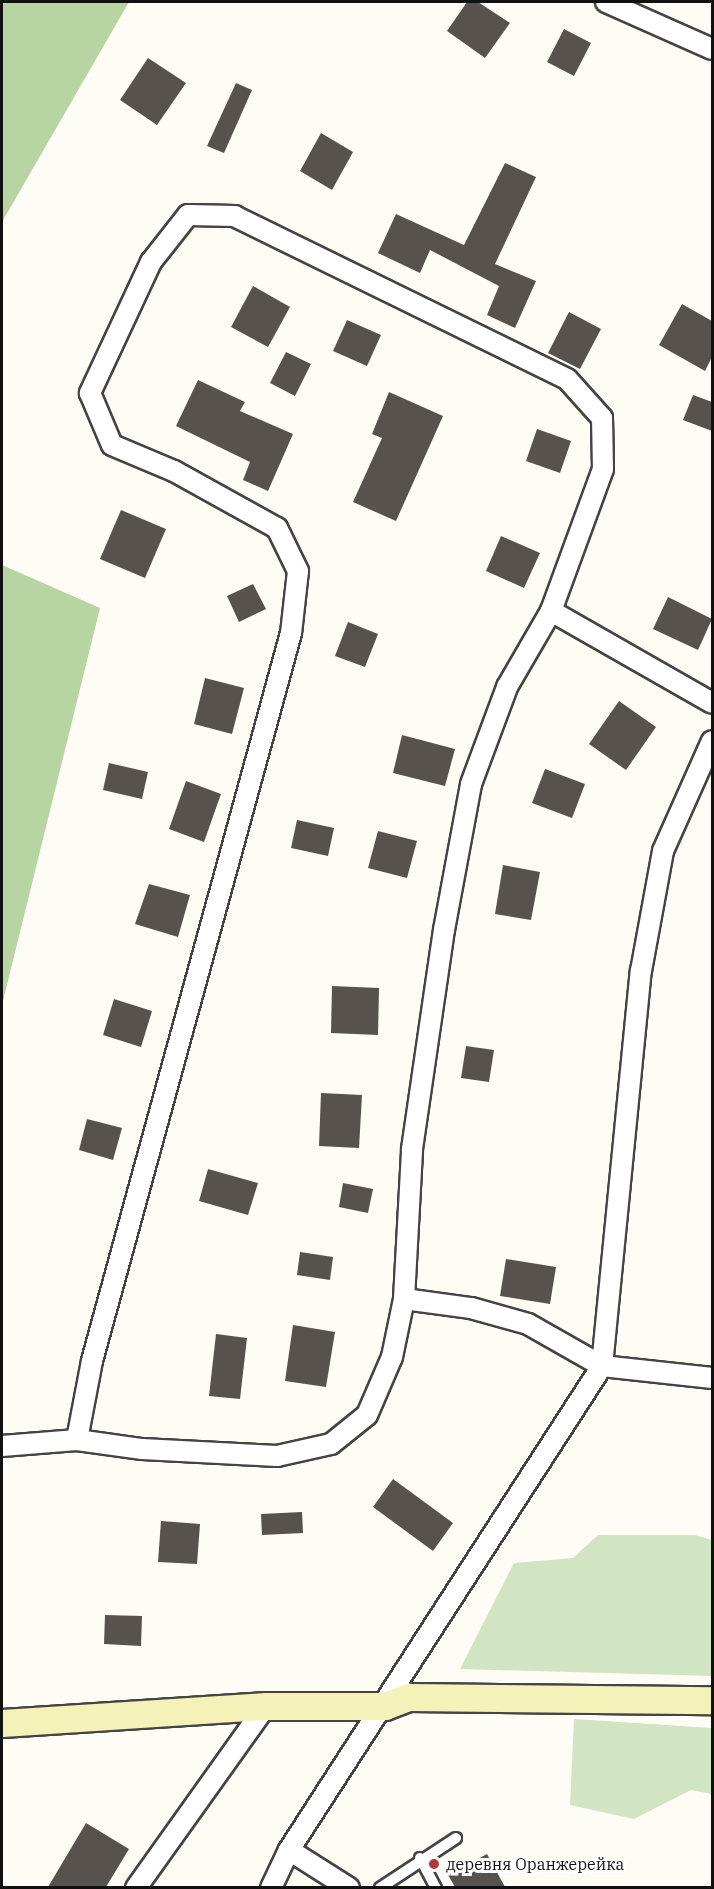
<!DOCTYPE html>
<meta charset="utf-8">
<style>
body{margin:0}
#map{position:relative;width:714px;height:1889px;overflow:hidden;background:#fefcf5;font-family:"IBM Plex Serif",serif}
div>[style]{position:absolute}
.green>*{inset:0;background:#d2e5c2}
.forest>*{inset:0;background:#b7d4a3}
.building>*{inset:0;background:#58524e}
.roads{filter:drop-shadow(2px 0 #444) drop-shadow(-2px 0 #444) drop-shadow(0 2px #444) drop-shadow(0 -2px #444)}
.lane>*{height:10px;margin:-5px;padding:0 5px;transform-origin:5px;border-radius:5px;background:#fff}
.street>*{height:20px;margin:-10px;padding:0 10px;transform-origin:10px;border-radius:10px;background:#fff}
.secondary>*{height:27px;margin:-13.5px;padding:0 13.5px;transform-origin:13.5px;border-radius:13.5px;background:#f5f2b9}
.dots>*{width:16px;height:16px;translate:-50% -50%;box-sizing:border-box;border:3px solid #fff;border-radius:50%}
span{translate:-50% -50%;white-space:nowrap;text-align:center;line-height:1.15;-webkit-text-stroke:6px #fff;paint-order:stroke}
.poi-label{font-size:16px;color:#111}
.left{translate:0 -50%;text-align:left}
.frame{position:absolute;inset:0;border:3px solid #111;pointer-events:none}
</style>
<div id="map">
<div class="green">
<div style="clip-path:polygon(598px 1535px,695px 1535px,712px 1540px,712px 1676px,460px 1669px,514px 1563px,573px 1558px)"></div>
<div style="clip-path:polygon(574px 1719px,712px 1728px,712px 1794px,691px 1790px,634px 1819px,570px 1805px)"></div>
</div>
<div class="forest">
<div style="clip-path:polygon(2px 2px,129px 2px,2px 222px)"></div>
<div style="clip-path:polygon(2px 565px,100px 608px,2px 1005px)"></div>
</div>
<div class="building">
<div style="clip-path:polygon(467px 2px,478px 2px,510px 23px,485px 58px,447px 31px)"></div>
<div style="clip-path:polygon(564px 29px,591px 43px,574px 76px,547px 62px)"></div>
<div style="clip-path:polygon(148px 58px,186px 83px,157px 125px,120px 100px)"></div>
<div style="clip-path:polygon(236px 83px,252px 90px,224px 153px,207px 146px)"></div>
<div style="clip-path:polygon(321px 133px,353px 152px,332px 190px,300px 171px)"></div>
<div style="clip-path:polygon(505px 163px,536px 177px,495px 264px,536px 281px,515px 328px,487px 315px,499px 286px,430px 250px,420px 273px,378px 253px,396px 214px,464px 245px)"></div>
<div style="clip-path:polygon(253px 286px,290px 307px,268px 347px,231px 327px)"></div>
<div style="clip-path:polygon(682px 304px,712px 321px,712px 357px,705px 371px,659px 345px)"></div>
<div style="clip-path:polygon(569px 312px,601px 329px,580px 369px,548px 353px)"></div>
<div style="clip-path:polygon(347px 320px,381px 335px,367px 366px,333px 351px)"></div>
<div style="clip-path:polygon(286px 352px,311px 364px,295px 396px,270px 383px)"></div>
<div style="clip-path:polygon(198px 380px,245px 402px,240px 411px,293px 434px,268px 491px,243px 480px,250px 462px,176px 426px)"></div>
<div style="clip-path:polygon(389px 392px,443px 416px,396px 521px,353px 502px,382px 438px,372px 434px)"></div>
<div style="clip-path:polygon(693px 395px,712px 402px,712px 431px,683px 420px)"></div>
<div style="clip-path:polygon(537px 429px,571px 441px,560px 473px,526px 461px)"></div>
<div style="clip-path:polygon(121px 510px,166px 529px,145px 578px,100px 559px)"></div>
<div style="clip-path:polygon(501px 536px,540px 553px,524px 588px,486px 571px)"></div>
<div style="clip-path:polygon(253px 584px,266px 609px,239px 622px,227px 596px)"></div>
<div style="clip-path:polygon(668px 597px,712px 619px,698px 650px,653px 629px)"></div>
<div style="clip-path:polygon(348px 622px,378px 634px,365px 667px,335px 656px)"></div>
<div style="clip-path:polygon(205px 678px,244px 688px,232px 734px,194px 724px)"></div>
<div style="clip-path:polygon(619px 701px,656px 727px,626px 770px,589px 744px)"></div>
<div style="clip-path:polygon(402px 735px,455px 749px,445px 786px,393px 773px)"></div>
<div style="clip-path:polygon(109px 763px,148px 772px,142px 799px,103px 790px)"></div>
<div style="clip-path:polygon(545px 769px,585px 784px,572px 818px,532px 803px)"></div>
<div style="clip-path:polygon(186px 781px,221px 794px,204px 842px,169px 829px)"></div>
<div style="clip-path:polygon(297px 820px,334px 828px,328px 856px,291px 848px)"></div>
<div style="clip-path:polygon(378px 831px,417px 841px,407px 878px,368px 868px)"></div>
<div style="clip-path:polygon(503px 865px,540px 872px,531px 920px,495px 914px)"></div>
<div style="clip-path:polygon(149px 884px,190px 895px,178px 937px,135px 924px)"></div>
<div style="clip-path:polygon(332px 986px,379px 988px,378px 1035px,331px 1033px)"></div>
<div style="clip-path:polygon(114px 999px,152px 1011px,141px 1047px,103px 1035px)"></div>
<div style="clip-path:polygon(466px 1046px,494px 1050px,489px 1082px,461px 1078px)"></div>
<div style="clip-path:polygon(321px 1093px,362px 1095px,359px 1148px,319px 1146px)"></div>
<div style="clip-path:polygon(87px 1119px,122px 1128px,113px 1160px,79px 1150px)"></div>
<div style="clip-path:polygon(208px 1169px,258px 1183px,248px 1215px,199px 1201px)"></div>
<div style="clip-path:polygon(343px 1183px,373px 1189px,368px 1213px,339px 1207px)"></div>
<div style="clip-path:polygon(300px 1252px,333px 1257px,330px 1280px,297px 1275px)"></div>
<div style="clip-path:polygon(506px 1259px,556px 1267px,550px 1304px,500px 1296px)"></div>
<div style="clip-path:polygon(293px 1325px,335px 1332px,326px 1387px,285px 1381px)"></div>
<div style="clip-path:polygon(216px 1334px,247px 1338px,240px 1399px,209px 1396px)"></div>
<div style="clip-path:polygon(393px 1479px,453px 1523px,433px 1551px,373px 1507px)"></div>
<div style="clip-path:polygon(302px 1512px,303px 1533px,262px 1535px,261px 1514px)"></div>
<div style="clip-path:polygon(161px 1521px,200px 1524px,197px 1564px,158px 1562px)"></div>
<div style="clip-path:polygon(105px 1615px,142px 1616px,141px 1646px,104px 1644px)"></div>
<div style="clip-path:polygon(86px 1823px,129px 1849px,106px 1887px,48px 1887px)"></div>
<div style="clip-path:polygon(487px 1854px,505px 1887px,455px 1887px,448px 1875px)"></div>
</div>
<div class="roads">
<div class="lane">
<div style="left:420px;top:1858px;width:34px;rotate:62deg"></div>
<div style="left:380px;top:1888px;width:91px;rotate:-33.3deg"></div>
</div>
<div class="street">
<div style="left:606px;top:2px;width:116px;rotate:23.9deg"></div>
<div style="left:551px;top:611px;width:185px;rotate:29.7deg"></div>
<div style="left:404px;top:1299px;width:68px;rotate:7.7deg"></div>
<div style="left:471px;top:1308px;width:59px;rotate:15.7deg"></div>
<div style="left:528px;top:1324px;width:85px;rotate:29.6deg"></div>
<div style="left:602px;top:1366px;width:111px;rotate:6.2deg"></div>
<div style="left:2px;top:1446px;width:75px;rotate:-4.6deg"></div>
<div style="left:77px;top:1440px;width:66px;rotate:7.9deg"></div>
<div style="left:142px;top:1449px;width:135px;rotate:3deg"></div>
<div style="left:277px;top:1456px;width:55px;rotate:-12.5deg"></div>
<div style="left:331px;top:1444px;width:46px;rotate:-38.9deg"></div>
<div style="left:367px;top:1415px;width:63px;rotate:-66.7deg"></div>
<div style="left:392px;top:1357px;width:59px;rotate:-78.3deg"></div>
<div style="left:404px;top:1299px;width:150px;rotate:-86.9deg"></div>
<div style="left:412px;top:1149px;width:221px;rotate:-81.7deg"></div>
<div style="left:444px;top:930px;width:148px;rotate:-79.5deg"></div>
<div style="left:471px;top:784px;width:103px;rotate:-69.6deg"></div>
<div style="left:507px;top:687px;width:88px;rotate:-59.9deg"></div>
<div style="left:551px;top:611px;width:151px;rotate:-69.9deg"></div>
<div style="left:603px;top:469px;width:51px;rotate:-91.1deg"></div>
<div style="left:602px;top:418px;width:52px;rotate:-131.9deg"></div>
<div style="left:567px;top:379px;width:370px;rotate:-153.9deg"></div>
<div style="left:235px;top:216px;width:47px;rotate:-178.8deg"></div>
<div style="left:188px;top:215px;width:60px;rotate:128.2deg"></div>
<div style="left:151px;top:262px;width:145px;rotate:115deg"></div>
<div style="left:90px;top:393px;width:56px;rotate:67.1deg"></div>
<div style="left:112px;top:445px;width:67px;rotate:22.8deg"></div>
<div style="left:174px;top:471px;width:118px;rotate:29deg"></div>
<div style="left:277px;top:528px;width:48px;rotate:64deg"></div>
<div style="left:298px;top:571px;width:62px;rotate:96.4deg"></div>
<div style="left:291px;top:633px;width:755px;rotate:105.29deg"></div>
<div style="left:92px;top:1361px;width:80px;rotate:100.8deg"></div>
<div style="left:289px;top:1850px;width:71px;rotate:32.3deg"></div>
<div style="left:136px;top:1888px;width:224px;rotate:-54.5deg"></div>
<div style="left:271px;top:1888px;width:42px;rotate:-64.7deg"></div>
<div style="left:289px;top:1850px;width:576px;rotate:-57.11deg"></div>
<div style="left:602px;top:1366px;width:397px;rotate:-84.4deg"></div>
<div style="left:641px;top:971px;width:122px;rotate:-79.6deg"></div>
<div style="left:663px;top:851px;width:120px;rotate:-66deg"></div>
</div>
<div class="secondary">
<div style="left:2px;top:1723px;width:265px;rotate:-3.7deg"></div>
<div style="left:266px;top:1706px;width:119px"></div>
<div style="left:385px;top:1706px;width:26px;rotate:-21deg"></div>
<div style="left:409px;top:1697px;width:303px;rotate:0.6deg"></div>
</div>
</div>
<div class="dots">
<div style="left:434px;top:1864px;background:#b03939"></div>
</div>
<div class="poi-label">
<span class="left" style="left:446px;top:1864px">деревня Оранжерейка</span>
</div>
<div class="frame"></div>
</div>
